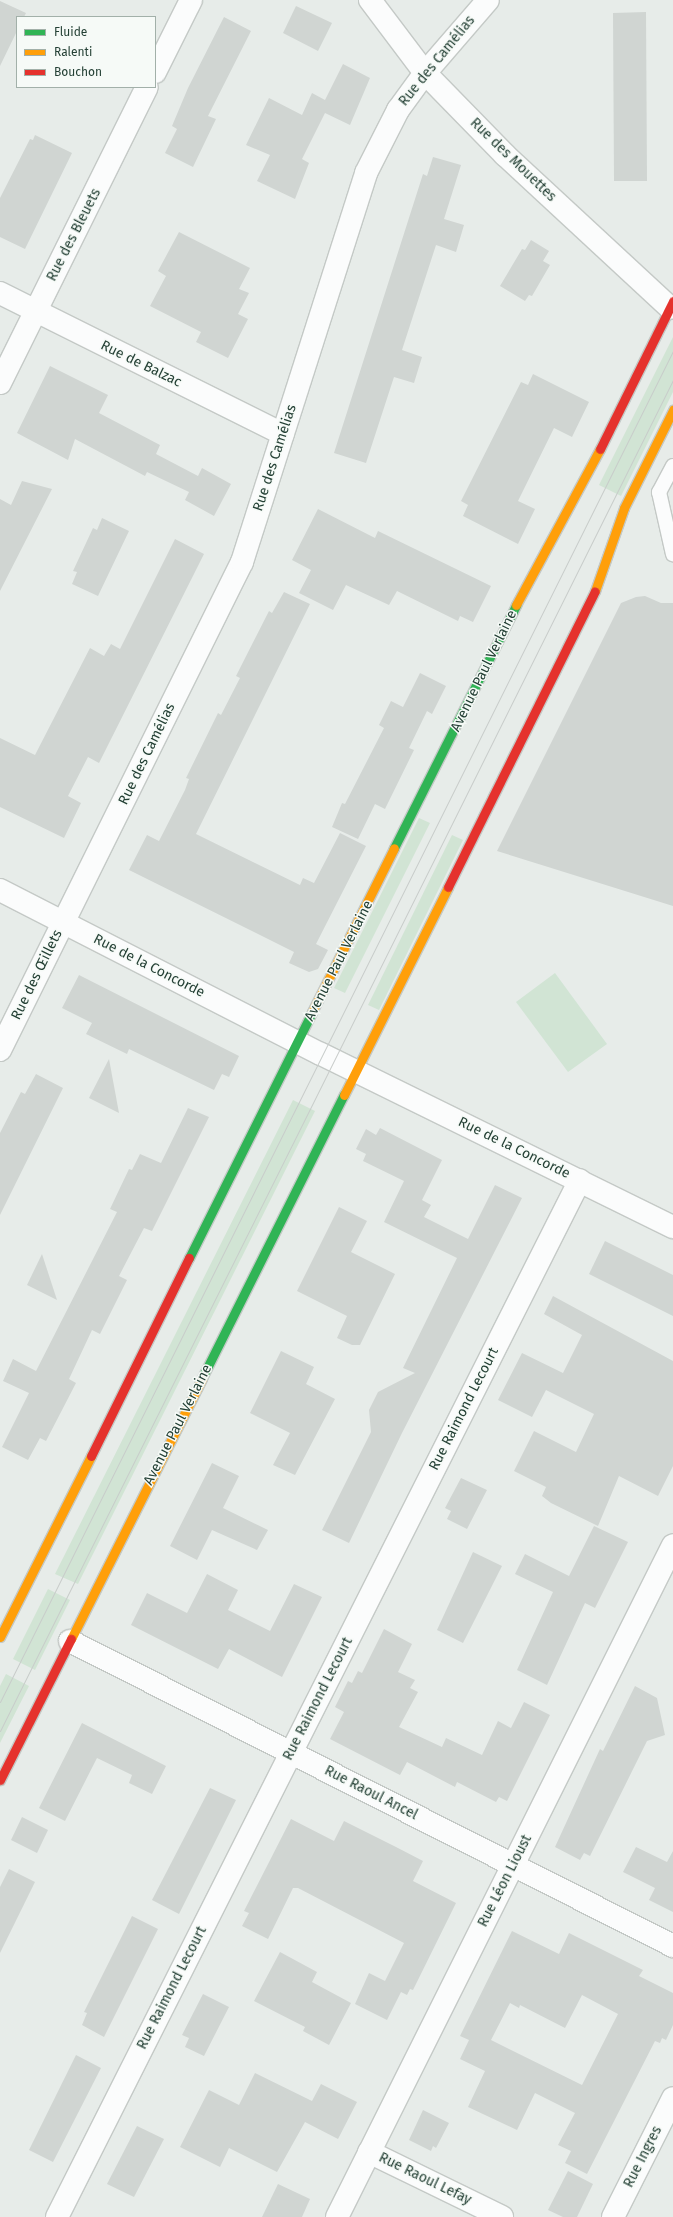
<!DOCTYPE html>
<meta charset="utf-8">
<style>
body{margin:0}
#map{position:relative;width:673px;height:2217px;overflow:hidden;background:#e7ece9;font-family:"Fira Sans",sans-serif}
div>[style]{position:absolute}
.green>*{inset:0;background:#d1e4d4}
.building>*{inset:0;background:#d0d5d2}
.roads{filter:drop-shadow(1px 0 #c4c9c6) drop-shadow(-1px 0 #c4c9c6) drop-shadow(0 1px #c4c9c6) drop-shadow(0 -1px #c4c9c6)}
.lane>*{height:14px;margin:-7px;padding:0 7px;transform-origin:7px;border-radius:7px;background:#fbfcfc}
.street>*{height:22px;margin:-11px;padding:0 11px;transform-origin:11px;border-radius:11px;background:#fbfcfc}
.fast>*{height:9px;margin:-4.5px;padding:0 4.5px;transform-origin:4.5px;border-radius:4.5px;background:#30b455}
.slow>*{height:9px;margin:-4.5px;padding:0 4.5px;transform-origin:4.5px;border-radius:4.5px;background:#ff9f0a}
.jam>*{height:9px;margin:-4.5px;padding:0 4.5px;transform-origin:4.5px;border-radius:4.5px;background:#e5322d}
.tram>*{height:1px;margin:-0.5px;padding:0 0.5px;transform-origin:0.5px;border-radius:0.5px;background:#c8ccca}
span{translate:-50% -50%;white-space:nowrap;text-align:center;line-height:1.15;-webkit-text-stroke:3px #f6faf7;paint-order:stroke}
.street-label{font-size:14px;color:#244035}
.legend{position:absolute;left:16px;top:16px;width:140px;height:72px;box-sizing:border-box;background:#f6faf7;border:1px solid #a2b0a9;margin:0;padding:5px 7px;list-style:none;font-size:12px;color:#244035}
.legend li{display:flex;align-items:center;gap:8px;height:20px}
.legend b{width:20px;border:1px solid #a2b0a9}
</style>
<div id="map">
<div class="green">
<div style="clip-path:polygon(673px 337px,673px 392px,621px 496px,599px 485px)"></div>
<div style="clip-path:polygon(419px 818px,430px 823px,345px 993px,334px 988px)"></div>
<div style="clip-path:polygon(452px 835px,463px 840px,379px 1010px,368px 1005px)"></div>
<div style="clip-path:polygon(555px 973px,607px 1044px,568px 1072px,516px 1002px)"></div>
<div style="clip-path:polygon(293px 1100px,315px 1111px,78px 1584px,55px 1574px)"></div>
<div style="clip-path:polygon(48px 1589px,70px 1600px,35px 1670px,13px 1659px)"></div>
<div style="clip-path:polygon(6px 1674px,29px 1686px,0 1743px,0 1686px)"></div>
</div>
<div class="building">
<div style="clip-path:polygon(0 1px,26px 13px,24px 17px,17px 17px,17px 31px,0 66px)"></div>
<div style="clip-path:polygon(296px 6px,332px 23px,318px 51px,283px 33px)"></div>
<div style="clip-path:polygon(646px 12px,647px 181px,614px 181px,613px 13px)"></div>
<div style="clip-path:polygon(224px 17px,251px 31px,208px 116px,216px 119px,193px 167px,165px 153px,177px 129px,172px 126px,188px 88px)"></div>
<div style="clip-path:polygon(343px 64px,370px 78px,350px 125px,325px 113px,302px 159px,309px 163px,295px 199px,257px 181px,270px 155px,246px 145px,269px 98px,302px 115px,312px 93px,325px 100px)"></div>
<div style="clip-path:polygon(35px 135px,72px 153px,25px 249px,0 237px,0 198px,30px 139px,33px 140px)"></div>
<div style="clip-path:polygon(433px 157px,461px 165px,444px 219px,464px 225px,456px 252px,436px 245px,402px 350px,422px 357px,414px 383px,394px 377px,366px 463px,334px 453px,423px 174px,427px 176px)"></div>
<div style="clip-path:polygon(179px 232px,250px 268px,239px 289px,249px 293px,238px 314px,248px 319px,228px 358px,196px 342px,201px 332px,150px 306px,166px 276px,158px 271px)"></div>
<div style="clip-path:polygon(531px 240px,549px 251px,543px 261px,550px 265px,532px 296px,529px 295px,525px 301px,500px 286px,522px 249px,525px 250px)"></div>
<div style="clip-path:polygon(50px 366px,108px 395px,99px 413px,160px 445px,156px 454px,198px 476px,202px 468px,231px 484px,214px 516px,185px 500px,189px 492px,147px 472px,145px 476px,75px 439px,68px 460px,17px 433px)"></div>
<div style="clip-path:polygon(533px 374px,589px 402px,572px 437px,554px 428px,518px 501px,535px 509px,518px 544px,463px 516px,468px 505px,461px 501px,521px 382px,528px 385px)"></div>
<div style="clip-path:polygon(22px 481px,52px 489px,0 591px,0 499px,11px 505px)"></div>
<div style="clip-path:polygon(318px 509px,375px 538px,378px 531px,491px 586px,473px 622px,460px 616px,458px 621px,397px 591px,389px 605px,346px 585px,333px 610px,299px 593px,311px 570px,292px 560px)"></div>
<div style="clip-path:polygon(102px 518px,129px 531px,98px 596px,72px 584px,77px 572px,73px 571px,93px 528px,97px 530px)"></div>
<div style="clip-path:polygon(175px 539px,204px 554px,99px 763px,88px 757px,68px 796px,81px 803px,64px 838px,0 807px,0 738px,35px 755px,90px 648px,104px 656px,111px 644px,120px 649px)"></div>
<div style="clip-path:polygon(284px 592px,310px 604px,196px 834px,300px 885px,303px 878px,314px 883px,340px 833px,366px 846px,316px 944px,328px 950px,318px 969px,309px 972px,289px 963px,294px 952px,129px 870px,147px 835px,159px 841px,185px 790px,189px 779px,186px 778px,218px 713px,221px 715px,240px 678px,236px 676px,269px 611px,272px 613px)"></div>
<div style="clip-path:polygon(645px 596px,661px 603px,673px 603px,673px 906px,497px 851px,621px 603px,636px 597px)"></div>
<div style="clip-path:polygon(420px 673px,446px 686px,432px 714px,427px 711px,409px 748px,414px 750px,385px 809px,375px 804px,358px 839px,332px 827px,342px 803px,345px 804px,384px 728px,379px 725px,391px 701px,403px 707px)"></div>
<div style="clip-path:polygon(79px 975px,239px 1056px,229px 1077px,222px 1074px,214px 1090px,129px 1049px,127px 1054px,86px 1034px,92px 1023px,62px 1008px)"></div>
<div style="clip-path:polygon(109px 1059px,119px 1113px,89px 1098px)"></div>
<div style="clip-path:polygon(36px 1074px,63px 1088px,0 1215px,0 1133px,21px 1092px,25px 1094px)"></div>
<div style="clip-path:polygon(188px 1108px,209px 1117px,152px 1231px,144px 1228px,132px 1251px,119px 1276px,127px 1280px,100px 1334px,92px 1330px,69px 1379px,76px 1383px,46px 1441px,40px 1438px,28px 1460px,2px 1447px,29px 1393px,3px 1381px,13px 1359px,36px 1371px,117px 1212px,110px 1209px,129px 1169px,132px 1170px,140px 1154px,161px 1163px)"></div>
<div style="clip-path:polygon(380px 1128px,442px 1160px,422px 1200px,431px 1205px,424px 1217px,468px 1239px,495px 1185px,522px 1198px,402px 1433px,349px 1543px,322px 1530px,371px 1432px,369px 1410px,378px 1392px,415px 1373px,403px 1368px,457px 1258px,384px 1222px,404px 1181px,363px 1161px,366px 1154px,356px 1149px,366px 1129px,376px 1135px)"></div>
<div style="clip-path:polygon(339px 1207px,367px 1221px,351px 1252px,395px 1274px,360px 1345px,352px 1345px,337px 1338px,347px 1316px,297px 1291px)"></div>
<div style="clip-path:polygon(605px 1241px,673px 1275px,673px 1316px,589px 1274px)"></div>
<div style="clip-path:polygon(42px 1254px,57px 1300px,27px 1285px)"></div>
<div style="clip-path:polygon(553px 1296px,673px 1361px,673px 1466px,658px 1496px,619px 1476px,598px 1526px,551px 1503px,542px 1496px,546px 1487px,514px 1471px,534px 1431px,576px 1452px,594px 1414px,546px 1390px,532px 1417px,498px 1400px,522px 1353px,563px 1373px,582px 1335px,544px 1314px)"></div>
<div style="clip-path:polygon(281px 1351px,314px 1367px,306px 1384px,335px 1399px,295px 1475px,273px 1465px,290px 1433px,250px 1413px)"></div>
<div style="clip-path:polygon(212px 1463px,239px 1476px,223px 1508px,268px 1530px,257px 1550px,212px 1530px,197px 1560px,170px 1546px)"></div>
<div style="clip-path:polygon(461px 1478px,487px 1490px,467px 1529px,447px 1519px,451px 1511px,445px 1508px)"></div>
<div style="clip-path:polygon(594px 1526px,628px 1542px,595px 1608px,585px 1603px,547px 1685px,517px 1670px,553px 1592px,515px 1574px,525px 1554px,569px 1576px)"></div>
<div style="clip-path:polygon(473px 1552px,502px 1566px,463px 1643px,437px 1630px)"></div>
<div style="clip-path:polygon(207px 1574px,238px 1590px,228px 1610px,270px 1631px,294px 1584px,322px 1597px,282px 1677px,229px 1649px,218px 1669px,131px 1625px,147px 1593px,187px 1613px)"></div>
<div style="clip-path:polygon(384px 1629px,412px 1644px,398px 1672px,415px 1680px,410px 1688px,418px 1692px,399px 1727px,442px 1747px,446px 1738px,482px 1755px,498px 1721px,511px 1728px,524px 1702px,550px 1715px,507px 1801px,499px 1797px,496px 1802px,457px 1782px,455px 1787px,407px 1762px,400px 1775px,330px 1739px,344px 1712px,335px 1707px,348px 1681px,352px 1683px,358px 1671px,362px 1673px)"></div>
<div style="clip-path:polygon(635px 1686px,657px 1698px,665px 1735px,647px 1741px,590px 1856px,584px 1853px,580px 1860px,555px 1847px,600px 1749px,603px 1751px)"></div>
<div style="clip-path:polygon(82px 1723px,166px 1766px,152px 1794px,129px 1783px,132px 1775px,97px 1758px,65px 1821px,39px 1808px)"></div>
<div style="clip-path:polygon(210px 1788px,236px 1800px,179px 1914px,152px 1900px)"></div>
<div style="clip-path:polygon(22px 1817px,48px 1830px,37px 1853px,11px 1840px)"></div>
<div style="clip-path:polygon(291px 1819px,334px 1841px,344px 1821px,396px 1847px,423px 1861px,413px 1881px,456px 1903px,413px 1990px,410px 1989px,407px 1995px,401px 1992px,387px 2020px,355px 2004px,369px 1973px,385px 1981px,404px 1943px,298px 1888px,293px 1888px,268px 1939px,242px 1926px,249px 1913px,244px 1911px)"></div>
<div style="clip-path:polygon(636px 1847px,667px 1862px,673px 1851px,673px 1912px,649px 1900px,655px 1888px,623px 1872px)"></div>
<div style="clip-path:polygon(9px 1869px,35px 1882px,0 1953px,0 1887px)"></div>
<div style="clip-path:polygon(132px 1916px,158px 1929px,104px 2037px,82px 2025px,87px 2013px,84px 2012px)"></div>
<div style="clip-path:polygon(evenodd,512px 1931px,559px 1954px,569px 1933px,643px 1970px,639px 1976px,673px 1993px,673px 2025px,666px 2040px,662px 2038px,660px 2043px,655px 2041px,587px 2174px,565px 2163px,571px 2151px,558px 2145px,575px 2113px,535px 2093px,517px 2130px,468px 2107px,485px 2071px,460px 2059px,469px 2040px,460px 2036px,512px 1931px,582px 1995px,618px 2014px,582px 2085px,491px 2040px,510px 2003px,519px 2008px,520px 2005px,565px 2028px,582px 1995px)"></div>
<div style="clip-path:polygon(280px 1952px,317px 1972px,312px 1982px,351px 2003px,329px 2045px,303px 2031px,305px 2027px,254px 2001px)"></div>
<div style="clip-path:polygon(203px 1994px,229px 2007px,204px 2056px,185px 2047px,189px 2038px,182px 2035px)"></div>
<div style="clip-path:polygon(76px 2055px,101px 2068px,53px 2162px,29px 2150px)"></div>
<div style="clip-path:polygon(255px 2073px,312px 2101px,321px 2084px,357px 2102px,338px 2139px,305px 2122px,277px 2172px,229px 2148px,220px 2167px,180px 2147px,209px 2090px,239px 2105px)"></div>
<div style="clip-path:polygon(423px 2110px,449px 2123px,436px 2148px,433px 2146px,431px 2151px,409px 2140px)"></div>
<div style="clip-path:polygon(137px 2126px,164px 2139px,134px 2197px,107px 2184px)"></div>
<div style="clip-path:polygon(568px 2171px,593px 2184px,577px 2217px,563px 2217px,548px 2210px)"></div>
<div style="clip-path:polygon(278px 2184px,310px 2199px,302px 2217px,262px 2217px)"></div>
</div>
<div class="roads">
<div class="lane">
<div style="left:673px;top:466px;width:30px;rotate:118deg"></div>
<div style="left:659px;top:492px;width:64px;rotate:77.3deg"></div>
</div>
<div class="street">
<div style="left:370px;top:0;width:91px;rotate:53deg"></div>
<div style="left:425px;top:73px;width:115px;rotate:45.7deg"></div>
<div style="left:505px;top:155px;width:225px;rotate:42.8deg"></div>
<div style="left:155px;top:72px;width:80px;rotate:-63.4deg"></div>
<div style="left:0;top:293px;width:316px;rotate:26.5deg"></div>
<div style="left:0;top:383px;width:330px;rotate:-63.6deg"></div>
<div style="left:0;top:890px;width:360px;rotate:27.1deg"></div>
<div style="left:321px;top:1054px;width:392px;rotate:26.2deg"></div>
<div style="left:0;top:1050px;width:545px;rotate:-63.62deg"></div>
<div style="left:242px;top:562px;width:408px;rotate:-72.3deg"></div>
<div style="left:366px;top:173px;width:71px;rotate:-63.1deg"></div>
<div style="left:398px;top:110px;width:46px;rotate:-53.9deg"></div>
<div style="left:425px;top:73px;width:96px;rotate:-49.2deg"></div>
<div style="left:70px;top:1641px;width:676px;rotate:26.83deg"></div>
<div style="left:369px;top:2152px;width:148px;rotate:26deg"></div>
<div style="left:57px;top:2217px;width:1161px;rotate:-63.24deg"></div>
<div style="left:337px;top:2217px;width:751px;rotate:-63.43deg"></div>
<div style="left:613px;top:2217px;width:133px;rotate:-63.2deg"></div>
</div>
<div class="fast">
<div style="left:394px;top:848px;width:272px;rotate:-63.3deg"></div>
<div style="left:189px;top:1258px;width:275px;rotate:-63.4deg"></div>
<div style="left:202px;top:1378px;width:317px;rotate:-63.4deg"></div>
</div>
<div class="slow">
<div style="left:595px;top:591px;width:88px;rotate:-70.7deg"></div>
<div style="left:624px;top:508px;width:110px;rotate:-63.4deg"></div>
<div style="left:516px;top:605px;width:177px;rotate:-61.7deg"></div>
<div style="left:312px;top:1012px;width:183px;rotate:-63.4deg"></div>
<div style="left:344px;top:1095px;width:233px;rotate:-63.4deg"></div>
<div style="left:0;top:1637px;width:203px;rotate:-63.3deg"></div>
<div style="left:71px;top:1639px;width:292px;rotate:-63.3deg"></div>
</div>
<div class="jam">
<div style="left:600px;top:449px;width:165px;rotate:-63.7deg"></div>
<div style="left:448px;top:887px;width:330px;rotate:-63.6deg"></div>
<div style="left:91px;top:1456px;width:221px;rotate:-63.7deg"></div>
<div style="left:0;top:1780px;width:158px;rotate:-63.3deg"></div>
</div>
</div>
<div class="tram">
<div style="left:0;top:1702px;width:1509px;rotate:-63.52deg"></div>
<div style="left:0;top:1731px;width:1509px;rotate:-63.52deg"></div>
</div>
<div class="street-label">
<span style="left:437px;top:61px;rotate:-51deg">Rue des Camélias</span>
<span style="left:513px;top:160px;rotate:44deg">Rue des Mouettes</span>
<span style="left:74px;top:235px;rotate:-63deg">Rue des Bleuets</span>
<span style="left:141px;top:364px;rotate:26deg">Rue de Balzac</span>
<span style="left:275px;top:458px;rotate:-72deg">Rue des Camélias</span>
<span style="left:484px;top:671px;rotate:-64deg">Avenue Paul Verlaine</span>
<span style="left:147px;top:754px;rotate:-64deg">Rue des Camélias</span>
<span style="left:339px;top:961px;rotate:-63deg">Avenue Paul Verlaine</span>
<span style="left:149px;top:966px;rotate:27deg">Rue de la Concorde</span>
<span style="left:37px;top:975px;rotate:-64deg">Rue des Œillets</span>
<span style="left:514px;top:1148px;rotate:26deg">Rue de la Concorde</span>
<span style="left:464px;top:1409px;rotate:-63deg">Rue Raimond Lecourt</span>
<span style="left:178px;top:1425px;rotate:-63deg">Avenue Paul Verlaine</span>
<span style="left:318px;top:1699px;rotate:-63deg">Rue Raimond Lecourt</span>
<span style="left:371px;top:1793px;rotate:27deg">Rue Raoul Ancel</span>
<span style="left:505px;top:1881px;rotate:-63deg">Rue Léon Lioust</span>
<span style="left:172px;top:1988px;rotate:-63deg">Rue Raimond Lecourt</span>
<span style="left:643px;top:2157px;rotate:-63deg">Rue Ingres</span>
<span style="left:425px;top:2179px;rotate:26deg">Rue Raoul Lefay</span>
</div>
<ul class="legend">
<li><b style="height:5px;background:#30b455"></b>Fluide</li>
<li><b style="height:5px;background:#ff9f0a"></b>Ralenti</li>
<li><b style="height:5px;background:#e5322d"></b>Bouchon</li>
</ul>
</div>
